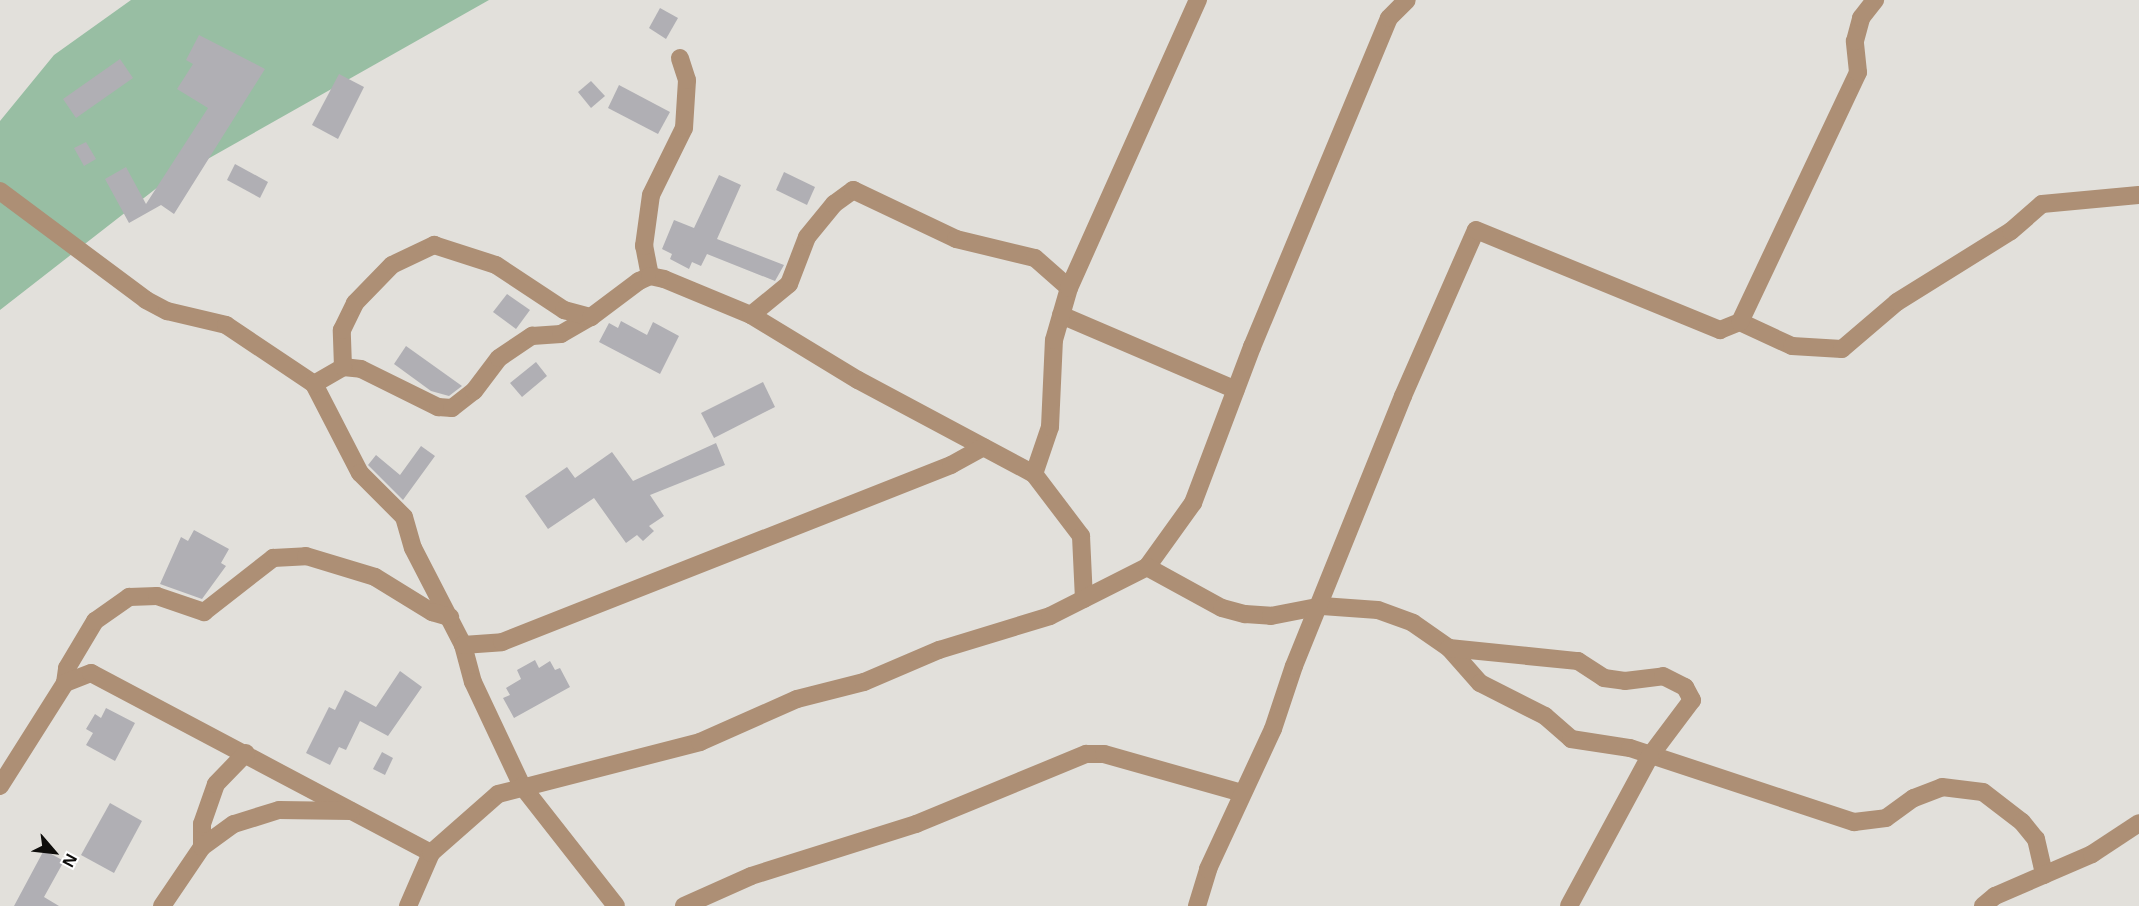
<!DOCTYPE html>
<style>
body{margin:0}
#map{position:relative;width:2139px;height:906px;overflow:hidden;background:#e2e0db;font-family:"Open Sans",sans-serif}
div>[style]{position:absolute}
.forest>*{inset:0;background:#98bea3}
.building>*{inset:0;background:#b0afb4}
.street>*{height:18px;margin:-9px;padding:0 9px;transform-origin:9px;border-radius:9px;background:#ad8f75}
span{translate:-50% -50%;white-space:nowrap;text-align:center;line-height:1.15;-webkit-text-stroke:6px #fff;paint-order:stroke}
.north{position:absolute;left:24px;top:822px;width:60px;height:60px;-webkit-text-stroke:4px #fff;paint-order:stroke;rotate:118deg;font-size:16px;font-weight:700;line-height:24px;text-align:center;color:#0e0d0b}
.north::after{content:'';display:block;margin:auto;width:21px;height:27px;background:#0e0d0b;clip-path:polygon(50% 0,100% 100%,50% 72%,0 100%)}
</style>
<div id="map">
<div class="forest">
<div style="clip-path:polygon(131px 0,489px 0,158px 187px,0 310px,0 121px,54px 55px)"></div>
</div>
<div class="building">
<div style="clip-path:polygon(660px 8px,678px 18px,666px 39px,649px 28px)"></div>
<div style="clip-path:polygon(199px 35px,265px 69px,174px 214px,161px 205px,129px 223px,105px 179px,126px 167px,146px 204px,208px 108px,177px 89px,193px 64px,186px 60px)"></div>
<div style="clip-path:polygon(120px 59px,133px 78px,76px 118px,63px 99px)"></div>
<div style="clip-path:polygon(339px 74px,364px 87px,338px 139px,312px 125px)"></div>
<div style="clip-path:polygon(591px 81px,605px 96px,591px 108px,578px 92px)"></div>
<div style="clip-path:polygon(619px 85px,670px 112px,658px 134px,608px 108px)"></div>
<div style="clip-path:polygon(86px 142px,96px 159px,84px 166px,74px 148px)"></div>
<div style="clip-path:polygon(235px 164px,268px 182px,260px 198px,227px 180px)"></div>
<div style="clip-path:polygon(784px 172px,815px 187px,807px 205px,776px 190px)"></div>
<div style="clip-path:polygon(719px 175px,741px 185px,717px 239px,784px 265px,775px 281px,707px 254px,701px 266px,692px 262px,689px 269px,670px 259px,672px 254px,662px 249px,674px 220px,694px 228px)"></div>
<div style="clip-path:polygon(507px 294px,530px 310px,516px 329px,493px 312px)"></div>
<div style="clip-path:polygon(621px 321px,647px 335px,653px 322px,679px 336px,660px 374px,599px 342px,609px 323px,618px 328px)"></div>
<div style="clip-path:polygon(406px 346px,462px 386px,449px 396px,431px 391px,394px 364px)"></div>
<div style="clip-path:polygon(536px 362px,547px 376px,522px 397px,510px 383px)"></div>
<div style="clip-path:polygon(763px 382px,775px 407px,714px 438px,701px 413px)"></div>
<div style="clip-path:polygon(716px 443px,725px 465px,650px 495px,664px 516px,649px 526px,654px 531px,643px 541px,637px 535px,626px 543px,594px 498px,548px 529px,525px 496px,567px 467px,575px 478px,612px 452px,633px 481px)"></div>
<div style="clip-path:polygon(421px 446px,435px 456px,403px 500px,368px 465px,376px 455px,400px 475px)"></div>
<div style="clip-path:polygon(194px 530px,229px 549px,221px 563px,226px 566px,202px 599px,160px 584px,181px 537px,188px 541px)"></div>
<div style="clip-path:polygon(535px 660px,539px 668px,550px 661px,555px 670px,560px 668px,570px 687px,514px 718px,503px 698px,510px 695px,506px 688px,521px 679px,517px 670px)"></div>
<div style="clip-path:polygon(400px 671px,422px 687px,388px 736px,360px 721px,346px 750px,339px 747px,330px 765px,306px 753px,329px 707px,335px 710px,345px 690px,376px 707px)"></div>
<div style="clip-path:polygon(106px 708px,135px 723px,115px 761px,86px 745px,93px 733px,86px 729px,95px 714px,101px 718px)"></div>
<div style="clip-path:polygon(382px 752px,393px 758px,385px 775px,373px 769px)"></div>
<div style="clip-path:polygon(110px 803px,142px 821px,114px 873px,81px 855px)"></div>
<div style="clip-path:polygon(44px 850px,64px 861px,44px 897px,59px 906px,14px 906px)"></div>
</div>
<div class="street">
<div style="left:0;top:191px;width:182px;rotate:36.7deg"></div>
<div style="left:146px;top:300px;width:24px;rotate:28deg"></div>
<div style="left:167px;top:311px;width:61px;rotate:13.3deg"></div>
<div style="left:226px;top:325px;width:106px;rotate:33.8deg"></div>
<div style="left:314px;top:384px;width:100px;rotate:62.7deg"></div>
<div style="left:360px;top:473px;width:62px;rotate:45deg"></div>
<div style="left:404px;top:517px;width:32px;rotate:74deg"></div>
<div style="left:413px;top:548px;width:109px;rotate:62.7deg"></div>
<div style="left:463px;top:645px;width:38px;rotate:75deg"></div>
<div style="left:473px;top:682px;width:115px;rotate:64.8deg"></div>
<div style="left:522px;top:786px;width:152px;rotate:51.9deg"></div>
<div style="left:650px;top:276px;width:31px;rotate:-101deg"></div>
<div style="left:644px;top:246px;width:51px;rotate:-82.2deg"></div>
<div style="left:651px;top:195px;width:75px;rotate:-63.8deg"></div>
<div style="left:684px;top:128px;width:48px;rotate:-86.4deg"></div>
<div style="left:687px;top:80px;width:23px;rotate:-108deg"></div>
<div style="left:751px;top:315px;width:49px;rotate:-39.2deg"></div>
<div style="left:789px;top:284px;width:50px;rotate:-69deg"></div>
<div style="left:807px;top:237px;width:43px;rotate:-50.7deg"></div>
<div style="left:834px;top:204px;width:24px;rotate:-36deg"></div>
<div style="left:853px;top:190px;width:114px;rotate:25.4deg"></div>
<div style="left:956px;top:239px;width:81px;rotate:13.5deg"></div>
<div style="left:1035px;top:258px;width:45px;rotate:41.4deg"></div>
<div style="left:1061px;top:315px;width:190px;rotate:23.2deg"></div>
<div style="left:1740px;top:322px;width:57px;rotate:24.8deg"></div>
<div style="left:1792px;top:346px;width:50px;rotate:3.4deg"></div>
<div style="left:1842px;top:349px;width:72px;rotate:-40.5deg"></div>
<div style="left:1897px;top:302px;width:134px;rotate:-31.9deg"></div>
<div style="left:2011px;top:231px;width:41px;rotate:-41.1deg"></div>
<div style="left:2042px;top:204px;width:97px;rotate:-5.3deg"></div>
<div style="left:343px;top:367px;width:18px;rotate:6deg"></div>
<div style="left:361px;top:369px;width:86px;rotate:26.3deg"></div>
<div style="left:438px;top:407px;width:14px;rotate:4deg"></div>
<div style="left:452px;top:408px;width:28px;rotate:-38deg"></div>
<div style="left:474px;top:391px;width:41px;rotate:-52.9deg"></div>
<div style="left:499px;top:358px;width:40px;rotate:-34deg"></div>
<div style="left:532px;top:336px;width:29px;rotate:-4deg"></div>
<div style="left:561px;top:334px;width:34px;rotate:-30deg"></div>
<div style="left:314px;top:384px;width:34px;rotate:-30deg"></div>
<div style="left:343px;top:367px;width:37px;rotate:-92deg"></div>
<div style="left:342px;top:330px;width:30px;rotate:-64deg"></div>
<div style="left:355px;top:303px;width:53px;rotate:-45.8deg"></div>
<div style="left:392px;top:265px;width:47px;rotate:-25.5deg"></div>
<div style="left:434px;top:245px;width:65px;rotate:17.9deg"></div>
<div style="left:496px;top:265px;width:82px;rotate:33.5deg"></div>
<div style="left:564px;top:310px;width:28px;rotate:15deg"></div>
<div style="left:591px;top:317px;width:60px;rotate:-36.9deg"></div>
<div style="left:639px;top:281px;width:12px;rotate:-24deg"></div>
<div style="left:650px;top:276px;width:14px;rotate:12deg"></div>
<div style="left:664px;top:279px;width:94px;rotate:22.5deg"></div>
<div style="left:751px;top:315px;width:125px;rotate:31.3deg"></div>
<div style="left:858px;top:380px;width:200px;rotate:28.1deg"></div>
<div style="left:1034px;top:474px;width:78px;rotate:52.8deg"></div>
<div style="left:1081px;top:536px;width:63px;rotate:87.3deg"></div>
<div style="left:1034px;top:474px;width:50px;rotate:-71.2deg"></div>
<div style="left:1050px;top:427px;width:87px;rotate:-87.4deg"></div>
<div style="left:1054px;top:340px;width:54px;rotate:-73.9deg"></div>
<div style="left:1069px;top:288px;width:316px;rotate:-65.9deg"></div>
<div style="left:1147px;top:567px;width:79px;rotate:-54.3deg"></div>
<div style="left:1193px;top:503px;width:167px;rotate:-69.3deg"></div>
<div style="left:1252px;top:347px;width:356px;rotate:-67.4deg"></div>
<div style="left:1389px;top:18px;width:25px;rotate:-45deg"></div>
<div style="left:463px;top:645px;width:39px;rotate:-4deg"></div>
<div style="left:502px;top:642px;width:483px;rotate:-21.5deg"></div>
<div style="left:951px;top:465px;width:37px;rotate:-29deg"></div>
<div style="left:1449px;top:648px;width:47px;rotate:48.5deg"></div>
<div style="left:1480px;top:683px;width:73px;rotate:26.9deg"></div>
<div style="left:1545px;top:716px;width:35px;rotate:41deg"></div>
<div style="left:1571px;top:739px;width:60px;rotate:8.7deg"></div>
<div style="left:1630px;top:748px;width:236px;rotate:18.3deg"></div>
<div style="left:1854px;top:822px;width:32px;rotate:-7deg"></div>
<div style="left:1886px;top:818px;width:34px;rotate:-36deg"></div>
<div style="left:1914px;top:798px;width:30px;rotate:-21deg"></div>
<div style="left:1942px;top:787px;width:41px;rotate:7deg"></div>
<div style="left:1983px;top:792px;width:49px;rotate:37.6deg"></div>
<div style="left:2022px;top:822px;width:22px;rotate:51deg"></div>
<div style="left:2036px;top:839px;width:37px;rotate:77deg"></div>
<div style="left:65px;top:683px;width:15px;rotate:-82deg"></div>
<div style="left:67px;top:668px;width:55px;rotate:-59.2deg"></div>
<div style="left:95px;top:621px;width:42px;rotate:-35.2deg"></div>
<div style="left:129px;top:597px;width:28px;rotate:-2deg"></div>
<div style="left:157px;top:596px;width:50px;rotate:18.8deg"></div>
<div style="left:204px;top:612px;width:88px;rotate:-38deg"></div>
<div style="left:273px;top:558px;width:33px;rotate:-3deg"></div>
<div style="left:306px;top:556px;width:72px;rotate:16.9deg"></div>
<div style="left:375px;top:577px;width:67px;rotate:31.6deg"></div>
<div style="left:432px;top:612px;width:19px;rotate:16deg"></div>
<div style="left:0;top:786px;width:122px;rotate:-57.7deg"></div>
<div style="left:65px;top:683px;width:28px;rotate:-21deg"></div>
<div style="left:91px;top:673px;width:385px;rotate:27.9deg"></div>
<div style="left:202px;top:847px;width:23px;rotate:-90deg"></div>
<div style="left:202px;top:824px;width:42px;rotate:-70.7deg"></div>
<div style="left:216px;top:784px;width:43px;rotate:-45.9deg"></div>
<div style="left:162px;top:906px;width:71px;rotate:-55.9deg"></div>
<div style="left:202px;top:847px;width:39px;rotate:-36deg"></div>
<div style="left:234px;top:824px;width:47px;rotate:-17.3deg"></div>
<div style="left:279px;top:810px;width:72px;rotate:0.8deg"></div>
<div style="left:408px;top:906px;width:58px;rotate:-66.5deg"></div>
<div style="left:431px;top:853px;width:89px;rotate:-41.4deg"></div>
<div style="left:498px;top:794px;width:209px;rotate:-14.4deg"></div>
<div style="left:700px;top:742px;width:106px;rotate:-23.9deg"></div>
<div style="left:797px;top:699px;width:69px;rotate:-14.2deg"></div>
<div style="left:864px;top:682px;width:82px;rotate:-23.1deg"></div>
<div style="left:939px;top:650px;width:116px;rotate:-17deg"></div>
<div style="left:1050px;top:616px;width:109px;rotate:-26.8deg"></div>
<div style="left:1147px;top:567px;width:85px;rotate:28.7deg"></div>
<div style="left:1222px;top:608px;width:24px;rotate:15deg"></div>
<div style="left:1245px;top:614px;width:26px;rotate:4deg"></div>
<div style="left:1271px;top:616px;width:52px;rotate:-11.1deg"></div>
<div style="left:1322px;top:606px;width:56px;rotate:4.1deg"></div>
<div style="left:1378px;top:610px;width:37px;rotate:20deg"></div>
<div style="left:1413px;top:623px;width:44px;rotate:34.8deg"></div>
<div style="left:1449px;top:648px;width:130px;rotate:5.8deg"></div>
<div style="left:1578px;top:661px;width:31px;rotate:33deg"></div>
<div style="left:1604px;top:678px;width:21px;rotate:8deg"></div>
<div style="left:1625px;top:681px;width:38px;rotate:-7deg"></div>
<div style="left:1663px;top:676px;width:25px;rotate:27deg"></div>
<div style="left:1685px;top:687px;width:15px;rotate:62deg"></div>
<div style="left:1692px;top:700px;width:70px;rotate:126.9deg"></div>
<div style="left:1650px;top:756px;width:170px;rotate:118.4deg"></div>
<div style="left:684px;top:906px;width:73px;rotate:-24.1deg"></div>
<div style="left:751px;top:876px;width:173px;rotate:-17.5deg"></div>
<div style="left:916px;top:824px;width:184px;rotate:-22.4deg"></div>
<div style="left:1086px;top:754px;width:18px"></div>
<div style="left:1104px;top:754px;width:143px;rotate:15.8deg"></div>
<div style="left:1197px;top:906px;width:39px;rotate:-73deg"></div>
<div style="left:1208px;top:869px;width:154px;rotate:-65.1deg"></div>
<div style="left:1273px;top:729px;width:66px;rotate:-71.6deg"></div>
<div style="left:1294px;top:666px;width:291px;rotate:-68deg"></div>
<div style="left:1403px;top:396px;width:181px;rotate:-66.3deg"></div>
<div style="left:1476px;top:230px;width:264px;rotate:22.3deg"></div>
<div style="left:1720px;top:330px;width:22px;rotate:-22deg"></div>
<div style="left:1740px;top:322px;width:276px;rotate:-64.7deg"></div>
<div style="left:1858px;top:72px;width:31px;rotate:-96deg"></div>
<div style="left:1855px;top:41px;width:24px;rotate:-75deg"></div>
<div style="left:1861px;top:18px;width:23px;rotate:-52deg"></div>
<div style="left:1983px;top:906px;width:16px;rotate:-40deg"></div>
<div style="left:1995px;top:896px;width:106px;rotate:-23.4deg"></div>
<div style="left:2092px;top:854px;width:56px;rotate:-33.4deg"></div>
</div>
<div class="north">N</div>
</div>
